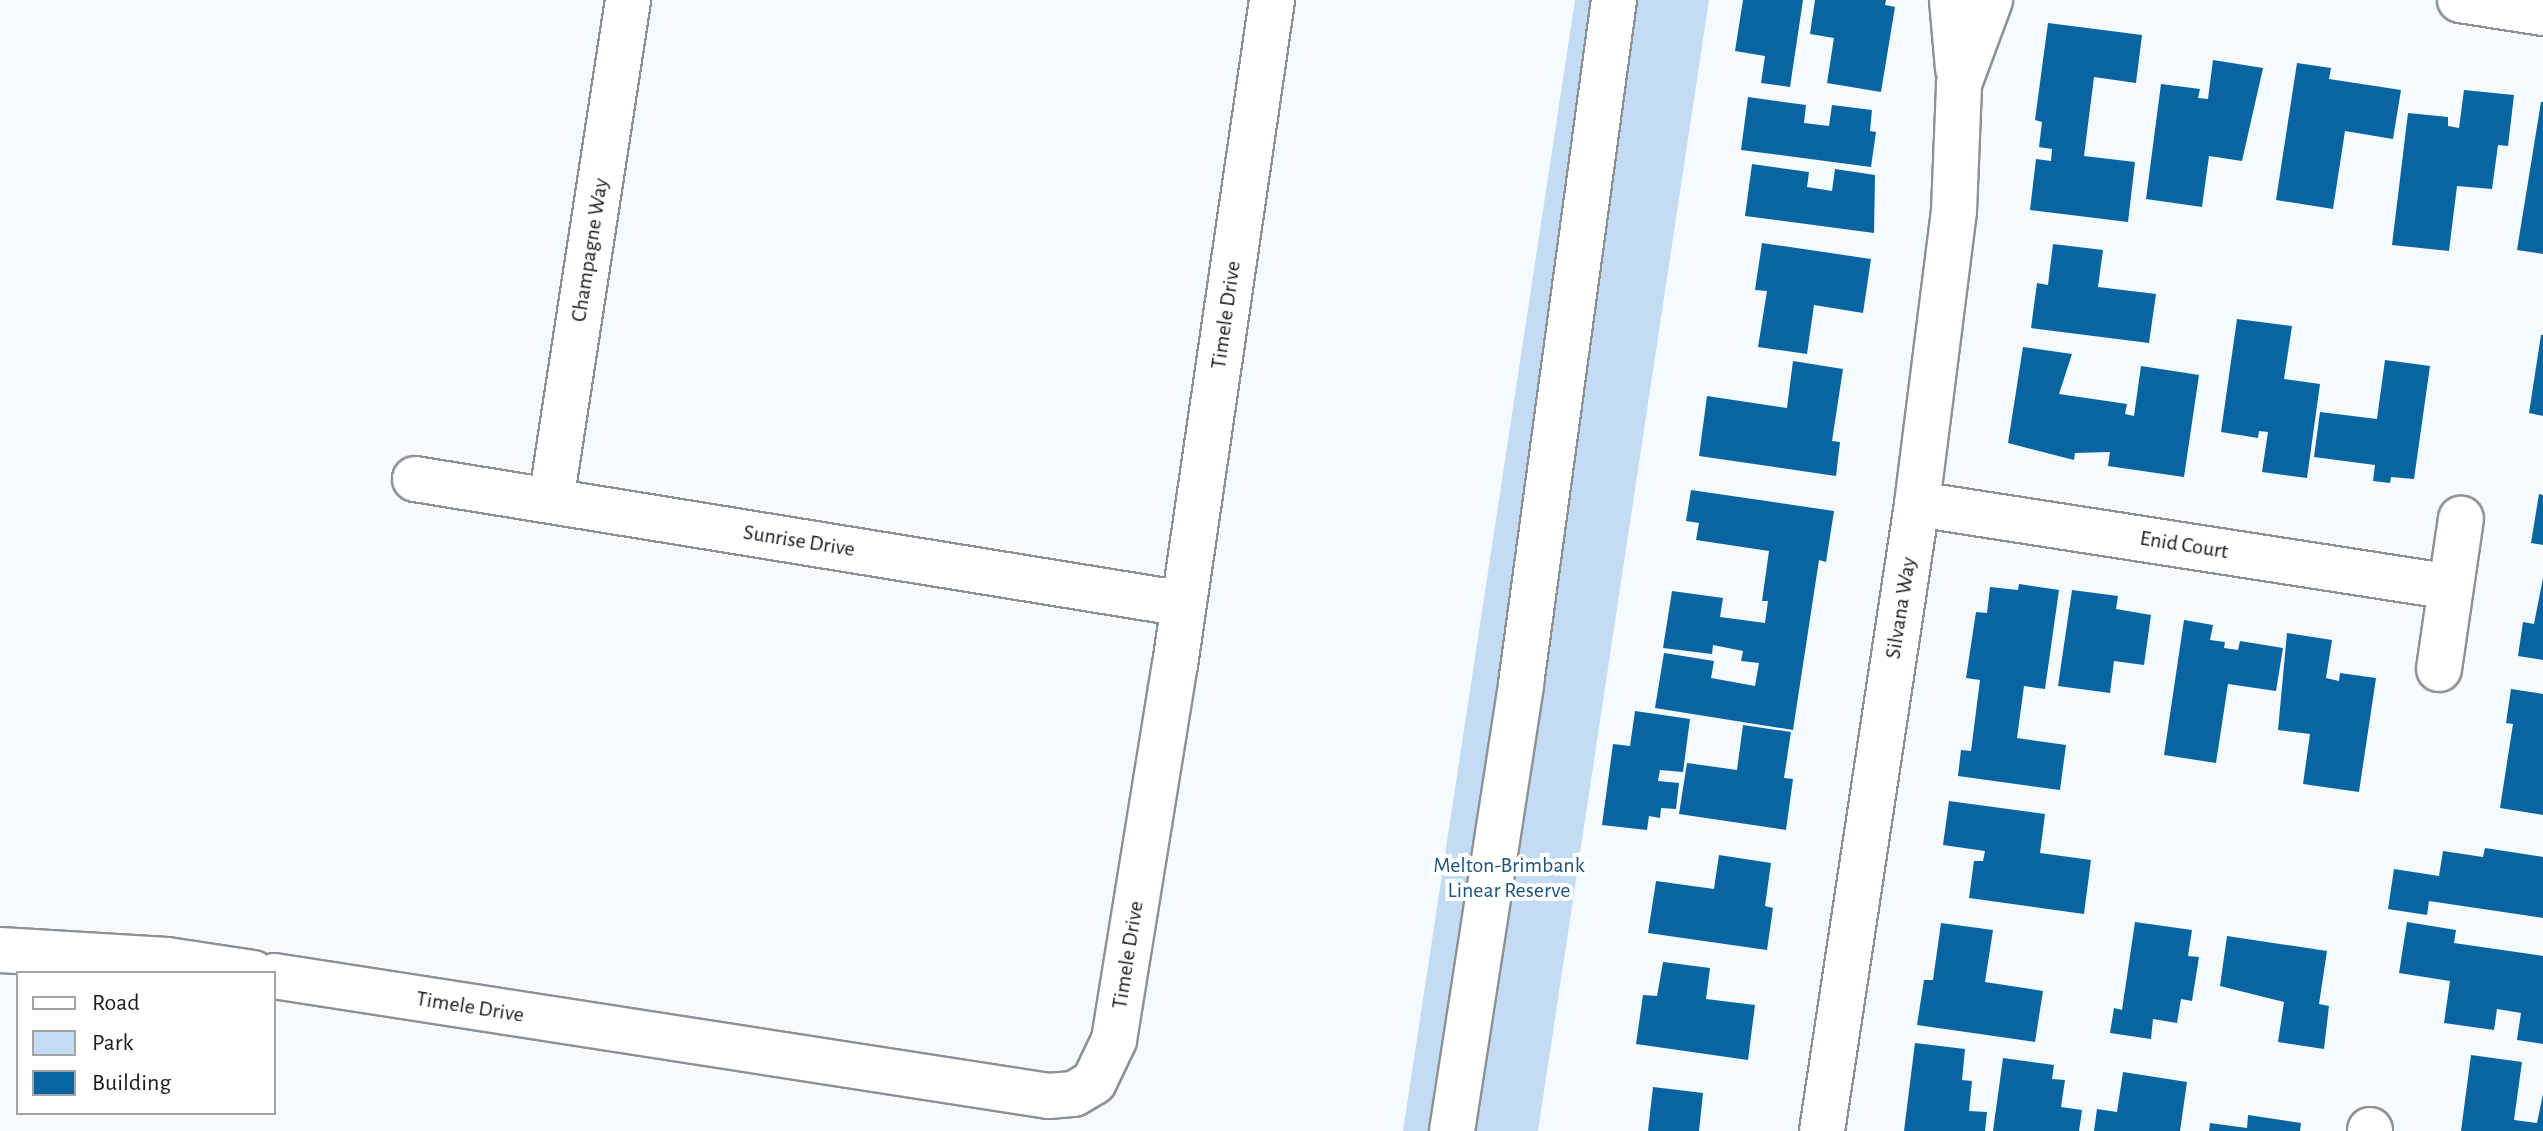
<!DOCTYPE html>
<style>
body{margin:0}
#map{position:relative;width:2543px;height:1131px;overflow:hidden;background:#f5faff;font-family:"Alegreya Sans",sans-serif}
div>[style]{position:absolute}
.green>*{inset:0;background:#c4dcf3}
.building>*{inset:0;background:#0865a1}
.roads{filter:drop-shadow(2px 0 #8b9196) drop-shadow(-2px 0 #8b9196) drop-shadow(0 2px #8b9196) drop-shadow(0 -2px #8b9196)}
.minor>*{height:44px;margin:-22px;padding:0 22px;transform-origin:22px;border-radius:22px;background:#fff}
span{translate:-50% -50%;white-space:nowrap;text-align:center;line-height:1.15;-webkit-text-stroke:8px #fff;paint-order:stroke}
.street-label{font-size:22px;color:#191b1d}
.park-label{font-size:22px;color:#1c547f}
.legend{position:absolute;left:16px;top:971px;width:260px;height:144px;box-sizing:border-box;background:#fff;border:2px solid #a3a4a5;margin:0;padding:10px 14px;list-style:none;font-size:24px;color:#191b1d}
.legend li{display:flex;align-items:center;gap:16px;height:40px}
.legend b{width:40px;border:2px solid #a3a4a5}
</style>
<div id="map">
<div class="green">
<div style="clip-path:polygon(1575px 0,1709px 0,1538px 1131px,1403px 1131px)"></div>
</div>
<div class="building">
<div style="clip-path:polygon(1743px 0,1803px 0,1790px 87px,1761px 83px,1765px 56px,1735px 51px)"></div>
<div style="clip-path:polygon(1815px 0,1886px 0,1885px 5px,1895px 7px,1881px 92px,1827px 83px,1834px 38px,1810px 34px)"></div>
<div style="clip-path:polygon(2048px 23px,2142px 35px,2136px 83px,2094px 77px,2084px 156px,2135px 162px,2128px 222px,2030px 210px,2036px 159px,2051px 161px,2052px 149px,2039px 147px,2042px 122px,2035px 120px)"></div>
<div style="clip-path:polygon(2213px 60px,2263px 68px,2242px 161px,2209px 156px,2202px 207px,2146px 199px,2161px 84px,2200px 89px,2198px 98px,2208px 99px)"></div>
<div style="clip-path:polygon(2297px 63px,2331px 68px,2329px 79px,2401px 90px,2393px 139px,2345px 131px,2333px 209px,2276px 200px)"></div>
<div style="clip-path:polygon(2464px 90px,2514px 95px,2508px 146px,2498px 145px,2492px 189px,2457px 186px,2449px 251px,2392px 245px,2408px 113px,2448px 117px,2448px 126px,2459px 128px)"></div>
<div style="clip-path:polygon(1748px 97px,1806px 105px,1804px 123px,1829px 126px,1832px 105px,1872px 110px,1870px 131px,1876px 132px,1871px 167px,1741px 150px)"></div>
<div style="clip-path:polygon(2541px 102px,2543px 102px,2543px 254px,2517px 250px)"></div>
<div style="clip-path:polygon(1752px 164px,1809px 172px,1807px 187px,1832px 191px,1835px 169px,1875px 175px,1874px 233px,1745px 216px)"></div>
<div style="clip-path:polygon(1762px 243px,1871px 259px,1863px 313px,1814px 305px,1807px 354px,1758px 347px,1767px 291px,1755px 290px)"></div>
<div style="clip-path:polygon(2053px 244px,2103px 250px,2098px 287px,2156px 294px,2149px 343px,2031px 328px,2037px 283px,2048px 285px)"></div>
<div style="clip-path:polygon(2237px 319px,2292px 326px,2284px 379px,2320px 384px,2307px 478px,2262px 472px,2268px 432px,2259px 431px,2258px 438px,2221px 432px)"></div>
<div style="clip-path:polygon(2541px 335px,2543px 335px,2543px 416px,2529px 413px)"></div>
<div style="clip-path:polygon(2023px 347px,2072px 354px,2059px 394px,2127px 404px,2125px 414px,2134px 416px,2141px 366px,2199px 375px,2184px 477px,2108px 466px,2110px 452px,2075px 453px,2074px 460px,2008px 443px)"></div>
<div style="clip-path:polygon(2385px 360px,2430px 366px,2414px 479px,2391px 477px,2390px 483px,2373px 481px,2375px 465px,2314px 457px,2320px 412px,2377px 419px)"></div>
<div style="clip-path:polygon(1793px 361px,1843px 369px,1832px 441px,1840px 442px,1836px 476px,1699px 456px,1707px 396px,1787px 408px)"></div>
<div style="clip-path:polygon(1691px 490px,1834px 511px,1826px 562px,1819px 560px,1793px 730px,1655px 708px,1664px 653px,1714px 661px,1711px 678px,1755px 686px,1759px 663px,1741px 661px,1743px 651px,1713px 645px,1712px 654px,1663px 648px,1672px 591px,1723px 598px,1720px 617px,1765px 623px,1768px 601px,1762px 601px,1769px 551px,1696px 540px,1699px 523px,1686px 521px)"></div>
<div style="clip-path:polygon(2539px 494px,2543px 495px,2543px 545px,2531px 543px)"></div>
<div style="clip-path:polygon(2543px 578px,2543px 660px,2518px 656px,2523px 622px,2534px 624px)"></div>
<div style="clip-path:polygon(2019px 584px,2059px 590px,2045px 689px,2024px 686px,2017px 738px,2066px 745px,2060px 790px,1958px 776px,1961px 750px,1971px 751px,1980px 680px,1966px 678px,1976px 612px,1987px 613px,1990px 587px,2018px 590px)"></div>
<div style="clip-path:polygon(2072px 590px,2118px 596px,2116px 609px,2151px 615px,2144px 665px,2114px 661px,2110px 693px,2058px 686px)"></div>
<div style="clip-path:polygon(2184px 620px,2213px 625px,2210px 640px,2225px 642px,2224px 648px,2238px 650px,2240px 641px,2283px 648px,2276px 691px,2228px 684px,2216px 763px,2164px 755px)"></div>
<div style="clip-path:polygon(2287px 633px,2332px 640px,2326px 678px,2339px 681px,2340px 673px,2376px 678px,2359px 792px,2303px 784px,2310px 734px,2278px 730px)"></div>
<div style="clip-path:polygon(2511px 689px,2543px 694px,2543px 815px,2500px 808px,2513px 724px,2506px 723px)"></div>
<div style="clip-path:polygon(1635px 711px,1690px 719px,1683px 772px,1660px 770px,1658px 781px,1679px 783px,1676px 809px,1661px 808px,1660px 818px,1649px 816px,1647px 830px,1602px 825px,1613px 744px,1630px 746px)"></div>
<div style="clip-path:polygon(1743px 725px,1791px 732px,1784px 778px,1793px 779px,1786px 830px,1679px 814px,1687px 763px,1737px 770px)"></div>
<div style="clip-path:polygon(1949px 801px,2045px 814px,2040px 853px,2091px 860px,2084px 914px,1969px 898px,1974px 861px,1983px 861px,1985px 851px,1943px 845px)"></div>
<div style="clip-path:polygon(2485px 848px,2543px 857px,2543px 918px,2429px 901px,2427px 915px,2388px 909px,2394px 869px,2439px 876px,2443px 851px,2483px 857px)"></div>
<div style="clip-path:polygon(1719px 855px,1771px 863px,1765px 906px,1773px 908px,1767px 950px,1648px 933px,1656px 881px,1714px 889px)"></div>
<div style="clip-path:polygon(2135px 922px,2192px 930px,2188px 956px,2199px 957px,2192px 1001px,2181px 999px,2177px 1023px,2153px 1019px,2151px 1039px,2110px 1033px,2114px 1008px,2122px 1010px)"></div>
<div style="clip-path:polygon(2407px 922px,2456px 930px,2454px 943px,2543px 956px,2543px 1044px,2517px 1040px,2521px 1013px,2497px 1009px,2494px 1030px,2444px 1023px,2450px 981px,2399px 973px)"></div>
<div style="clip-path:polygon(1941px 923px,1993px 930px,1985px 982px,2043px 991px,2035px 1042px,1917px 1025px,1924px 980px,1933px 980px)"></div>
<div style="clip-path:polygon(2227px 936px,2327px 951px,2319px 1004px,2329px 1006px,2324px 1049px,2278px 1042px,2284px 1002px,2220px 986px)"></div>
<div style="clip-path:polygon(1663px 962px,1710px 968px,1706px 999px,1755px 1005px,1748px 1060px,1636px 1044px,1643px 995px,1657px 996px)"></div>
<div style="clip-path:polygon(1915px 1043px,1965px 1049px,1962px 1080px,1972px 1081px,1969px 1111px,1987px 1112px,1985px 1131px,1904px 1131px)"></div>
<div style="clip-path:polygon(2471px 1055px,2522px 1062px,2514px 1120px,2537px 1123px,2543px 1094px,2543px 1131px,2461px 1131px)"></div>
<div style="clip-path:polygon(2003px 1058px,2054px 1065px,2052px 1079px,2065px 1080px,2061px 1107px,2082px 1110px,2079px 1131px,1993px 1131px)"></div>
<div style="clip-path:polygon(2123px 1072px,2187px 1082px,2180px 1131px,2094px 1131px,2097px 1109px,2117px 1112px)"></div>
<div style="clip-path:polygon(1653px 1087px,1703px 1093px,1699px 1131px,1648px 1131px)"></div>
<div style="clip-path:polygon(2248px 1115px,2301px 1123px,2300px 1131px,2209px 1131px,2210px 1123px,2247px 1128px)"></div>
</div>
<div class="roads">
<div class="minor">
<div style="left:1952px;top:0;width:69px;rotate:85deg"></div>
<div style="left:2460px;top:0;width:84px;rotate:8.9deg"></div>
<div style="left:415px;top:479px;width:779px;rotate:9.23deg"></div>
<div style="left:551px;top:501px;width:507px;rotate:-81.26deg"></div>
<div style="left:1917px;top:504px;width:540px;rotate:8.83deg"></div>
<div style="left:2439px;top:669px;width:152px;rotate:-81.7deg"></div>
<div style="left:0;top:950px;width:167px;rotate:3.4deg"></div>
<div style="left:167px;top:960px;width:87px;rotate:8.6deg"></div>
<div style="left:274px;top:976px;width:784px;rotate:8.8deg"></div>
<div style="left:1049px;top:1096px;width:25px;rotate:-5deg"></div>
<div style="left:1074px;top:1094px;width:23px;rotate:-31deg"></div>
<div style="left:1094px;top:1082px;width:47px;rotate:-64.5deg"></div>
<div style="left:1114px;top:1040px;width:380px;rotate:-80.8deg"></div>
<div style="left:1175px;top:665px;width:672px;rotate:-81.7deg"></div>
<div style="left:1452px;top:1131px;width:452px;rotate:-81.2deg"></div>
<div style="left:1521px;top:684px;width:690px;rotate:-82.26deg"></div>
<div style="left:1822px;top:1131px;width:634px;rotate:-81.38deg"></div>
<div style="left:1917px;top:504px;width:295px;rotate:-82.8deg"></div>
<div style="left:1954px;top:211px;width:127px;rotate:-87.7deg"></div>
<div style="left:1959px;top:84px;width:90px;rotate:-69.7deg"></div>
<div style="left:2370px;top:1131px;width:1px;rotate:-90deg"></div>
</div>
</div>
<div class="street-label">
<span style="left:590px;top:250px;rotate:-81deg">Champagne Way</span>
<span style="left:1226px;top:315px;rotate:-82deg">Timele Drive</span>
<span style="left:799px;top:541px;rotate:9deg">Sunrise Drive</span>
<span style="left:2184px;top:545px;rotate:9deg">Enid Court</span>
<span style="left:1901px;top:608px;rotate:-81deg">Silvana Way</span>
<span style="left:1128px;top:955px;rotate:-81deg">Timele Drive</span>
<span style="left:470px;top:1007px;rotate:9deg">Timele Drive</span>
</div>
<div class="park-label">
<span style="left:1509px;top:878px">Melton-Brimbank<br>Linear Reserve</span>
</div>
<ul class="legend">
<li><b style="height:10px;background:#fff"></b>Road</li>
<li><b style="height:22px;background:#c4dcf3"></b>Park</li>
<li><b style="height:22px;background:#0865a1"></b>Building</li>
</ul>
</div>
